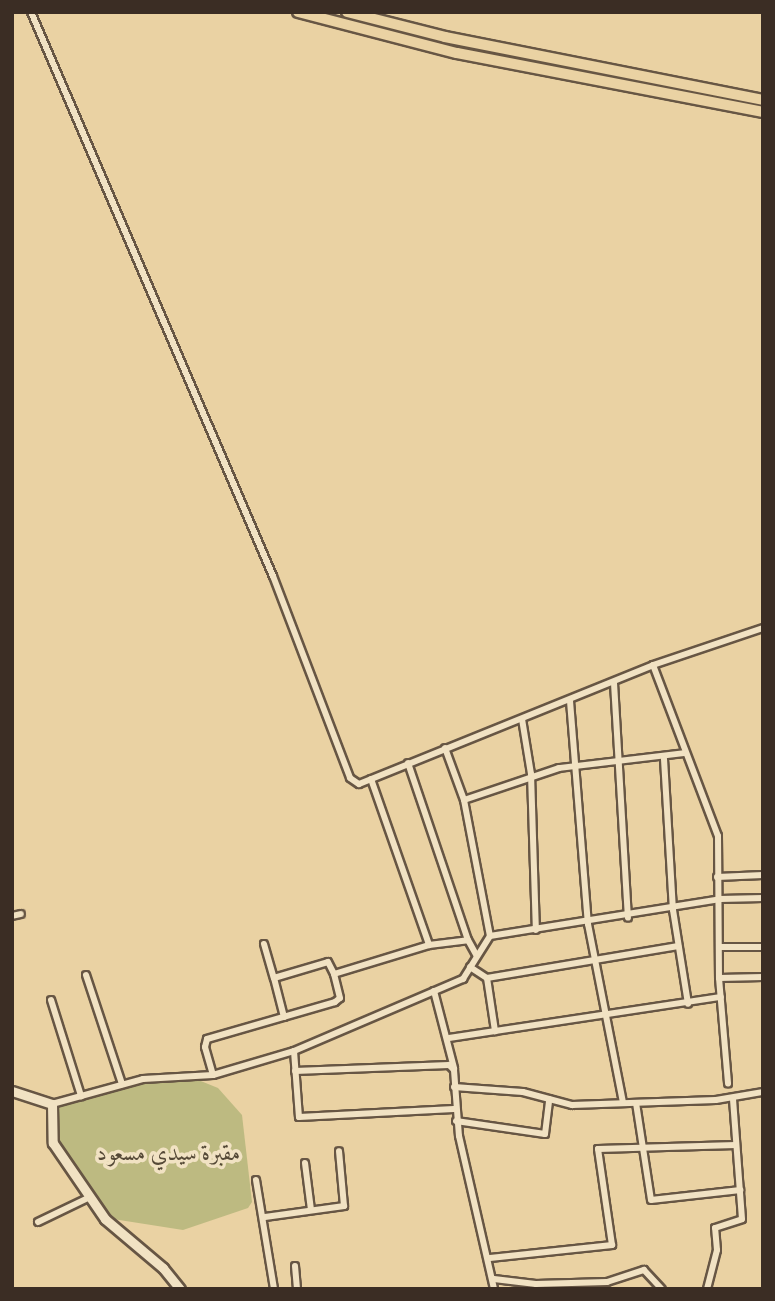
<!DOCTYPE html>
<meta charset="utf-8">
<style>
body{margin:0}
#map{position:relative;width:775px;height:1301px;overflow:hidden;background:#ead2a3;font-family:"EB Garamond",Amiri,serif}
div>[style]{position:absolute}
.green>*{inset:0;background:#bdba81}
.roads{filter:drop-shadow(2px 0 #675644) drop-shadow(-2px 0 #675644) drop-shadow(0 2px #675644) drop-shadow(0 -2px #675644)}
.street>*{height:6px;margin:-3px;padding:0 3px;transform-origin:3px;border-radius:3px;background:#f1e2c3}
.secondary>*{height:9px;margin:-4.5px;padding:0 4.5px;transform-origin:4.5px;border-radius:4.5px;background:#f1e2c3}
.highway>*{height:10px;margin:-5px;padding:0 5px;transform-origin:5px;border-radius:5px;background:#ead2a3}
span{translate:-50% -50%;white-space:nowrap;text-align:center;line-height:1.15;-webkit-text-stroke:7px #f1e2c3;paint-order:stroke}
.park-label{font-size:23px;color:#554937;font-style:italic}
.frame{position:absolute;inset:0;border:14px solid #3b2d24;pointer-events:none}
</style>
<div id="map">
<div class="green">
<div style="clip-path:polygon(186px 1075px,218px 1088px,242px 1115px,252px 1202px,248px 1208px,183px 1230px,113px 1219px,52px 1137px,53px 1113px,61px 1101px,117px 1083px)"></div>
</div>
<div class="roads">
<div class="street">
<div style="left:31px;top:12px;width:614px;rotate:66.78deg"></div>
<div style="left:273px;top:576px;width:216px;rotate:69.1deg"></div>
<div style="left:350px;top:778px;width:11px;rotate:34deg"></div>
<div style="left:359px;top:784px;width:317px;rotate:-22deg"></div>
<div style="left:653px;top:665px;width:116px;rotate:-18.6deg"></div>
<div style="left:653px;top:665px;width:183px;rotate:69.2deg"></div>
<div style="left:718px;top:836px;width:142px;rotate:89.6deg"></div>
<div style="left:719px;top:978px;width:44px;rotate:-1.3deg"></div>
<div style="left:614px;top:683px;width:235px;rotate:86.6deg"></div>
<div style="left:570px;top:701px;width:224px;rotate:85.4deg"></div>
<div style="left:588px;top:924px;width:182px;rotate:78.9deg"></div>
<div style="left:522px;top:719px;width:56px;rotate:80.7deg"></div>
<div style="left:531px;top:774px;width:156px;rotate:88.2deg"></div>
<div style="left:445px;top:748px;width:55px;rotate:69.9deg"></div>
<div style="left:464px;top:800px;width:138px;rotate:79.2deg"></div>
<div style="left:664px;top:759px;width:151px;rotate:86.6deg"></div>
<div style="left:673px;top:910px;width:95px;rotate:80.9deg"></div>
<div style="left:408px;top:763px;width:187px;rotate:71.3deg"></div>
<div style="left:468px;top:940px;width:18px;rotate:61deg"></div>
<div style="left:371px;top:779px;width:176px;rotate:70.7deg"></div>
<div style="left:464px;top:800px;width:100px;rotate:-18.6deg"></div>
<div style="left:559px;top:768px;width:127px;rotate:-6.8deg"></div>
<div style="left:717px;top:877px;width:46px;rotate:-2.5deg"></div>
<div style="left:12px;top:916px;width:9px;rotate:-13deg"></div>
<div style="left:264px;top:944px;width:35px;rotate:74deg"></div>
<div style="left:719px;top:947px;width:44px"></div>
<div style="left:470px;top:967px;width:20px;rotate:33deg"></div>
<div style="left:487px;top:978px;width:194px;rotate:-9.5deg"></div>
<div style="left:86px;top:975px;width:115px;rotate:71.7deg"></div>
<div style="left:487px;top:978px;width:54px;rotate:81.4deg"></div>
<div style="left:719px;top:978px;width:106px;rotate:85.1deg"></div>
<div style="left:434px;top:991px;width:80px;rotate:75.4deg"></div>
<div style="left:51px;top:1000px;width:101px;rotate:72.6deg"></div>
<div style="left:284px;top:1017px;width:40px;rotate:-104.4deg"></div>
<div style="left:274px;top:978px;width:56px;rotate:-16.5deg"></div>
<div style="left:328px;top:962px;width:13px;rotate:63deg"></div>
<div style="left:449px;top:1038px;width:275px;rotate:-8.6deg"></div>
<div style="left:294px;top:1051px;width:66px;rotate:85.7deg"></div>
<div style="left:299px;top:1117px;width:155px;rotate:-3deg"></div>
<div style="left:295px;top:1071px;width:154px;rotate:-2.2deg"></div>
<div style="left:449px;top:1065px;width:7px;rotate:45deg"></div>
<div style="left:454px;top:1070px;width:66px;rotate:85.7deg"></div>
<div style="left:459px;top:1136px;width:157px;rotate:77.1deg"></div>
<div style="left:213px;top:1075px;width:29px;rotate:-106deg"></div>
<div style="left:205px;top:1047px;width:8px;rotate:-76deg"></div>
<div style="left:207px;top:1039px;width:133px;rotate:-16.1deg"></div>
<div style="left:335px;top:1002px;width:6px;rotate:-39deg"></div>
<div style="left:340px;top:998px;width:25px;rotate:-104deg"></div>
<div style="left:334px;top:974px;width:99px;rotate:-17deg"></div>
<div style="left:429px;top:945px;width:39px;rotate:-7deg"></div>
<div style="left:454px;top:1087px;width:69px;rotate:4.1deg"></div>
<div style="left:523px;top:1092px;width:51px;rotate:14.9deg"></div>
<div style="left:572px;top:1105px;width:144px;rotate:-2deg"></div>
<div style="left:716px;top:1100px;width:48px;rotate:-9.7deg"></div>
<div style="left:636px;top:1103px;width:98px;rotate:81.2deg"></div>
<div style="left:651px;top:1200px;width:90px;rotate:-6.4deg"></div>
<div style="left:52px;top:1104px;width:94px;rotate:-15.4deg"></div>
<div style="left:143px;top:1079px;width:70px;rotate:-3.3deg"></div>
<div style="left:213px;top:1075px;width:84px;rotate:-16.5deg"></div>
<div style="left:294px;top:1051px;width:184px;rotate:-23.1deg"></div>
<div style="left:463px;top:979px;width:51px;rotate:-57.9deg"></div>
<div style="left:490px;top:936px;width:233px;rotate:-9.1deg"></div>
<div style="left:720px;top:899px;width:43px;rotate:-1.3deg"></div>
<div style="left:456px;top:1121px;width:90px;rotate:8.3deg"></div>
<div style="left:545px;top:1134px;width:35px;rotate:-83deg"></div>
<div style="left:305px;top:1163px;width:47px;rotate:82.7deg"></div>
<div style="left:256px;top:1180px;width:110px;rotate:80.6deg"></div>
<div style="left:265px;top:1217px;width:80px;rotate:-7.9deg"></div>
<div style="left:344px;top:1206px;width:55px;rotate:-95.2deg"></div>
<div style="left:38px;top:1222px;width:58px;rotate:-25.7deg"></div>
<div style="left:490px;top:1258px;width:123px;rotate:-6.1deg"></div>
<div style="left:612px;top:1245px;width:97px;rotate:-98.3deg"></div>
<div style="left:598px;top:1149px;width:138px;rotate:-1.7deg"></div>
<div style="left:295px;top:1266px;width:23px;rotate:85deg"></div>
<div style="left:494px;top:1279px;width:42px;rotate:6.8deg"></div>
<div style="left:536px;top:1284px;width:71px;rotate:-1.6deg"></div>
<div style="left:607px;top:1282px;width:39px;rotate:-18deg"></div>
<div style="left:644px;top:1270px;width:26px;rotate:47deg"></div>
<div style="left:707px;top:1289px;width:40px;rotate:-75.6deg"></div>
<div style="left:717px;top:1250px;width:22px;rotate:-95deg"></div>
<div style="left:715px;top:1228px;width:28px;rotate:-18deg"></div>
<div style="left:742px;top:1219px;width:121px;rotate:-94.3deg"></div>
</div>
<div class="secondary">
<div style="left:12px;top:1091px;width:42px;rotate:18deg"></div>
<div style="left:52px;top:1104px;width:39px;rotate:89deg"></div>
<div style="left:53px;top:1143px;width:92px;rotate:55.6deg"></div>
<div style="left:105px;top:1219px;width:76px;rotate:40.2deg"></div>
<div style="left:163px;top:1268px;width:27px;rotate:51deg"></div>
</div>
<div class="highway">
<div style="left:298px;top:12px;width:164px;rotate:14.5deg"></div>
<div style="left:457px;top:53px;width:312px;rotate:10.9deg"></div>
<div style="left:347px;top:12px;width:101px;rotate:14.3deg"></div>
<div style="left:445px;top:37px;width:324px;rotate:11.2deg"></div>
</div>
</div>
<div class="park-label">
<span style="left:169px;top:1152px">مقبرة سيدي مسعود</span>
</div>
<div class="frame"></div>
</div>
